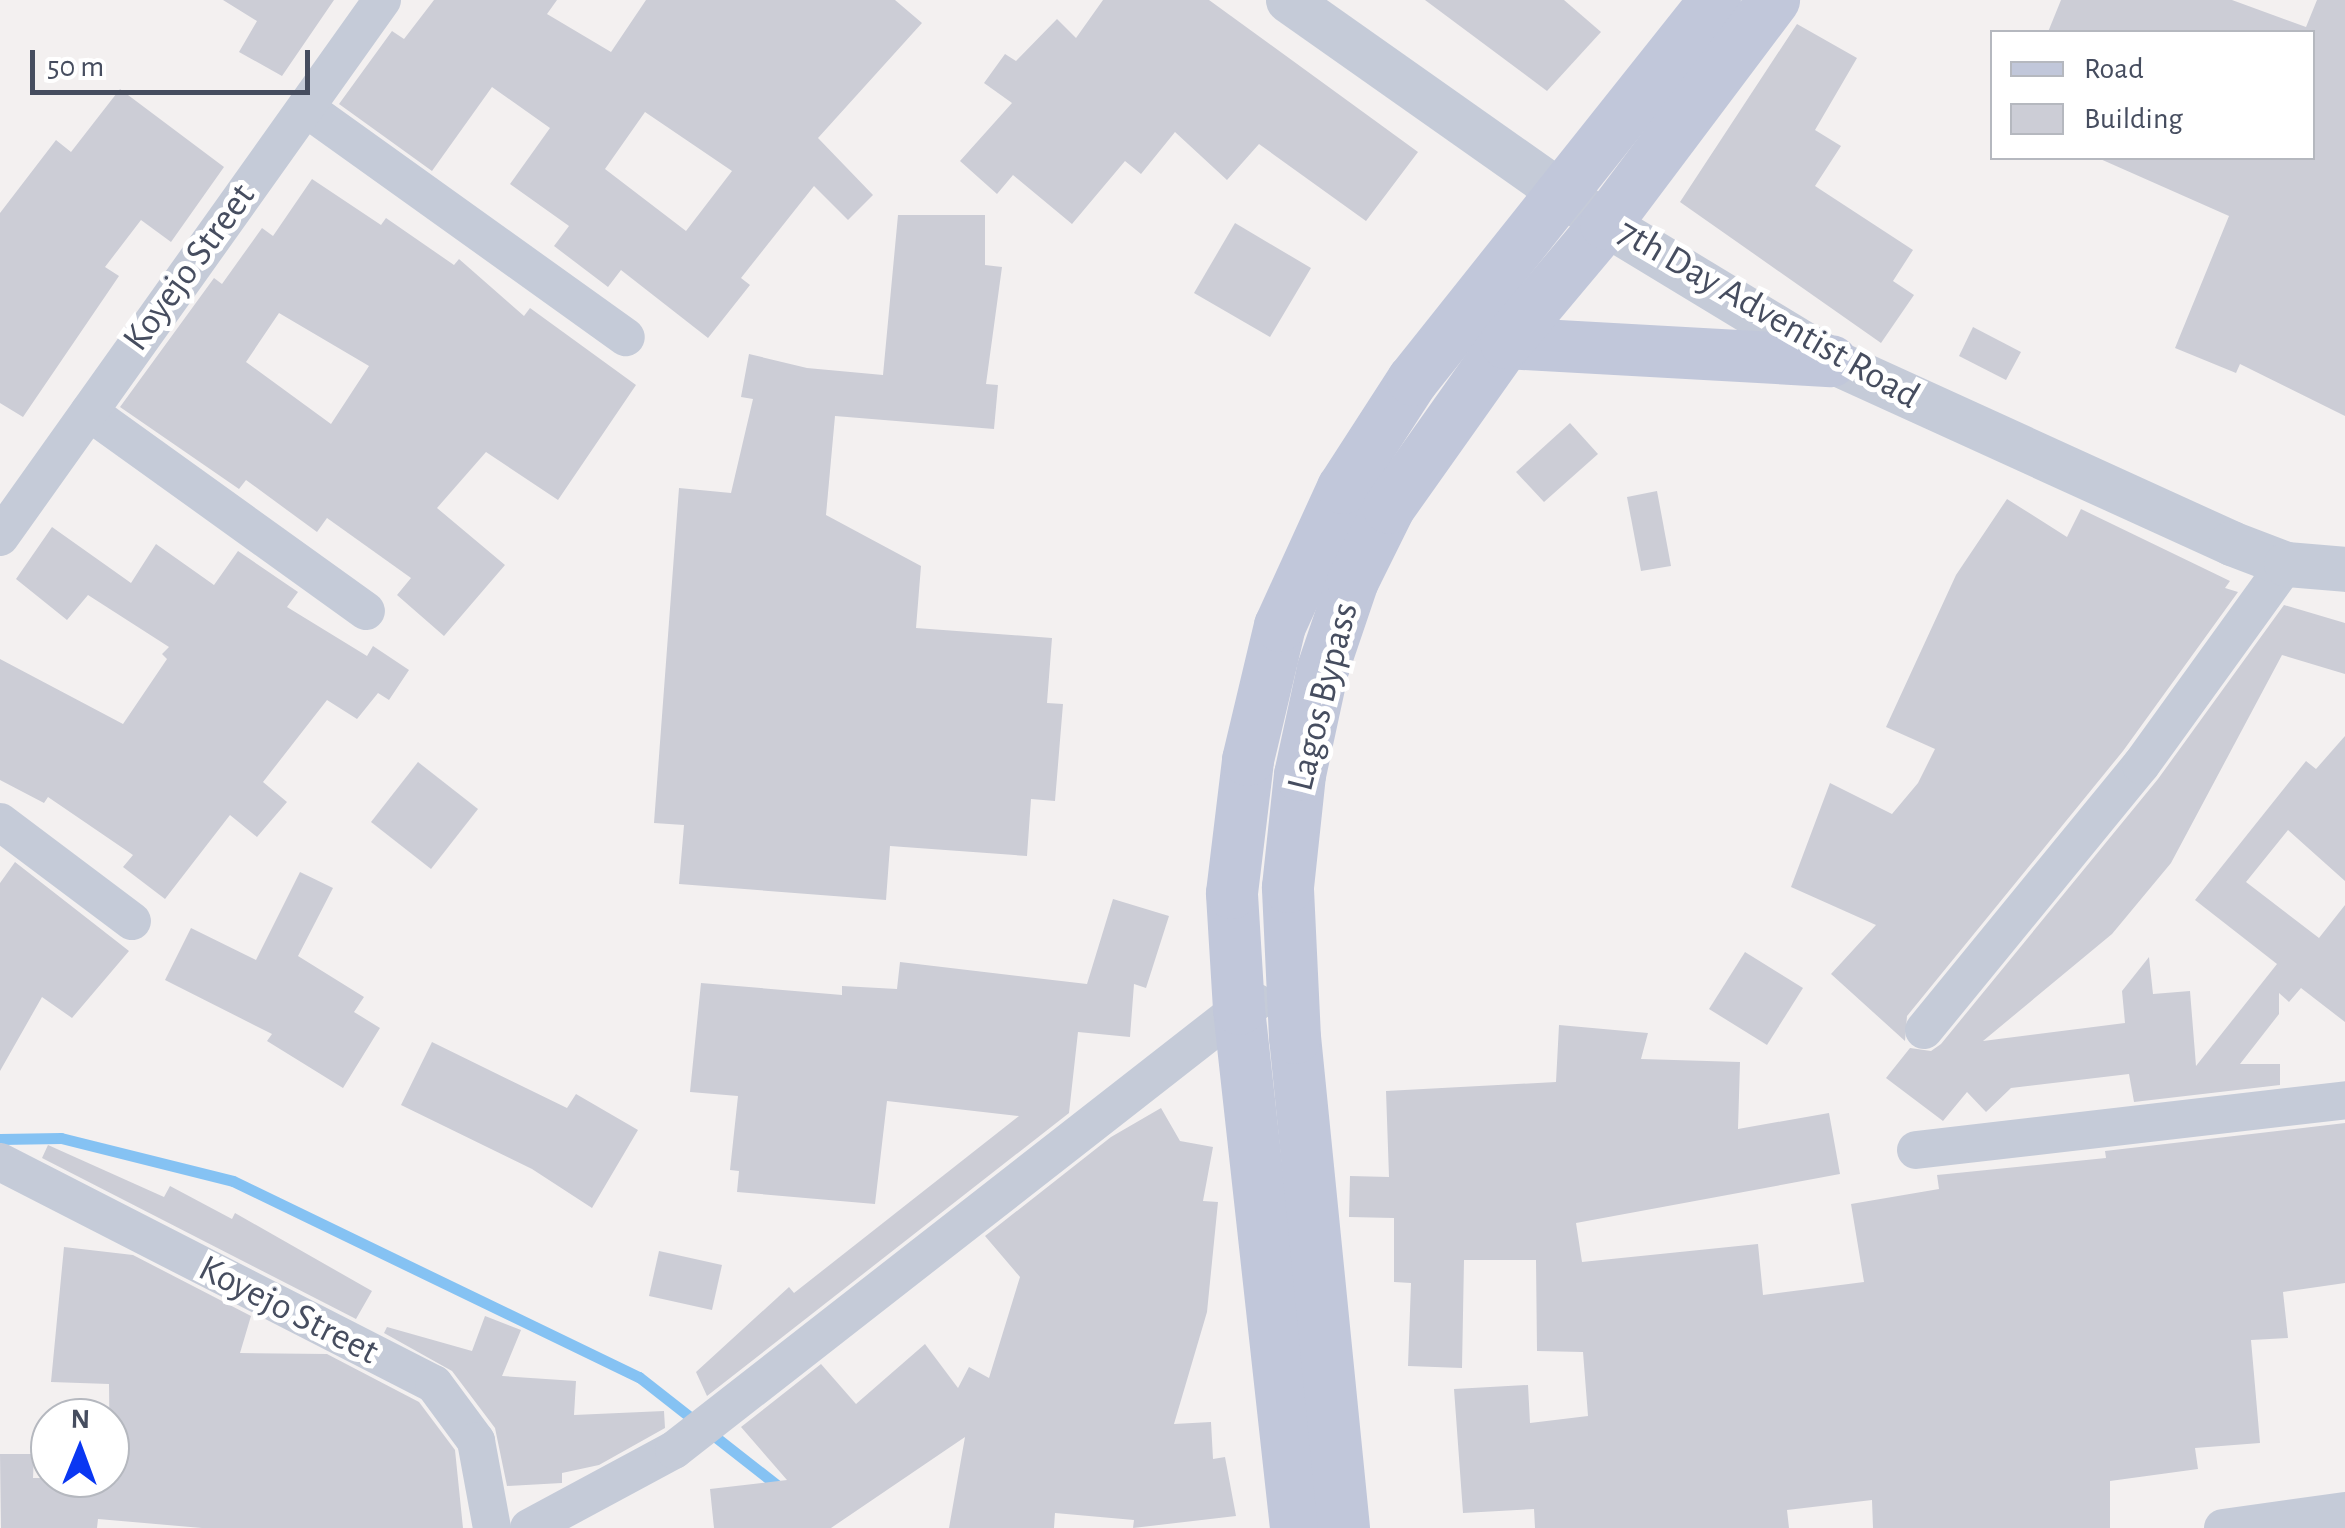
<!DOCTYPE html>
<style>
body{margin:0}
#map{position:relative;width:2345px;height:1528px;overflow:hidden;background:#f3f0f0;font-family:"Alegreya Sans",sans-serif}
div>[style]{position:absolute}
.stream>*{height:11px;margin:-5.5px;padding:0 5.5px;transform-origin:5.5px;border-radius:5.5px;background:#85c2f3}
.building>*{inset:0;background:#cccdd6}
.minor>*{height:38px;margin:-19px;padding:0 19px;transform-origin:19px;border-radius:19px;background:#c5cbd8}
.tertiary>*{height:45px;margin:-22.5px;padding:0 22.5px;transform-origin:22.5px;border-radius:22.5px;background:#c5cbd8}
.secondary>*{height:52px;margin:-26px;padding:0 26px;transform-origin:26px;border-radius:26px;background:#c1c7da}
span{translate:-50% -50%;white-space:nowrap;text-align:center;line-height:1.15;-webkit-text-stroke:10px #fff;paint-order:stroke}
.street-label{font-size:38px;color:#464d5f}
.legend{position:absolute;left:1990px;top:30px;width:325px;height:130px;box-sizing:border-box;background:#fff;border:2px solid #b5b8bf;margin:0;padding:12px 18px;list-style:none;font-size:30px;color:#464d5f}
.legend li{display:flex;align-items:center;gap:20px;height:50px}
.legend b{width:50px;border:2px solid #b5b8bf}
.north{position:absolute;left:30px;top:1398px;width:100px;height:100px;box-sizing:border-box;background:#fff;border:2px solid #b5b8bf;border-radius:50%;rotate:1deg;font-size:28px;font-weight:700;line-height:40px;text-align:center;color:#464d5f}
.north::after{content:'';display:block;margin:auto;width:35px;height:45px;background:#0a37f2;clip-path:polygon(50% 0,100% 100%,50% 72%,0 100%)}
.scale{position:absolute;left:30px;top:50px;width:280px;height:45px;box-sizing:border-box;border:5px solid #464d5f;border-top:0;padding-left:12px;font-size:30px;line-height:35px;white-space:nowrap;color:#464d5f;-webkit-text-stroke:8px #fff;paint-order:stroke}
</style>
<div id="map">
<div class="stream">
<div style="left:0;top:1139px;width:61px;rotate:-0.9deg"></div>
<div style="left:61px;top:1138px;width:177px;rotate:14deg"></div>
<div style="left:233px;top:1181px;width:451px;rotate:25.8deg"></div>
<div style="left:639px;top:1377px;width:182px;rotate:38.1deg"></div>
</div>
<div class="building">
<div style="clip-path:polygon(223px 0,334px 0,282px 76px,239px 52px,257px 21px)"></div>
<div style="clip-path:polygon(evenodd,434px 0,557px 0,547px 14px,611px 52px,646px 0,895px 0,922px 23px,818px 138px,873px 195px,848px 220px,814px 186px,741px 278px,750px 285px,708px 338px,621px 270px,608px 287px,554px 246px,569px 226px,510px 184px,550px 128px,492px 87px,432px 171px,339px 104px,392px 31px,404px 39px,434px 0,645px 112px,732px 171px,686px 231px,605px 169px,645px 112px)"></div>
<div style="clip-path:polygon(1103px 0,1209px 0,1418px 152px,1366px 221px,1259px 144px,1227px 180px,1175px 132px,1141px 174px,1125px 161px,1072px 224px,1013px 175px,997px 194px,960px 161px,1012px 103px,984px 83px,1005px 54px,1016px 61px,1057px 19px,1076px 38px)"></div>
<div style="clip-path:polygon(1425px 0,1564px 0,1601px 32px,1547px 91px)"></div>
<div style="clip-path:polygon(2061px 0,2232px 0,2306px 27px,2317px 0,2345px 0,2345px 416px,2240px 364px,2236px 373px,2175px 348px,2229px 216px,2098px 158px,2312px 158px,2312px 32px,2048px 32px)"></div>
<div style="clip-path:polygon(1797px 24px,1857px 58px,1815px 130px,1841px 146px,1815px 186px,1913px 250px,1893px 281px,1914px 295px,1881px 343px,1680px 202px)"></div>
<div style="clip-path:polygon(120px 89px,224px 167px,171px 242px,141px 220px,105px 267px,119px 276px,23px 417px,0 403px,0 213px,56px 140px,71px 152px)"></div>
<div style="clip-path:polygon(evenodd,312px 179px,381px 225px,386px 218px,454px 265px,459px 259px,524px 316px,530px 308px,636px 385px,558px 500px,486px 452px,437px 508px,505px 565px,444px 636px,397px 595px,411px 578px,327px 518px,317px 532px,246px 480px,239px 489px,120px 407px,214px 278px,222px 284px,262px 228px,273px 236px,312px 179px,279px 313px,369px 366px,331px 424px,246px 362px,279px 313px)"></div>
<div style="clip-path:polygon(898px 215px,985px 215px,985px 265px,1002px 267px,986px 384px,998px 385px,994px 429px,835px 416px,826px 515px,921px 566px,916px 628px,1052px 638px,1047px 703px,1063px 704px,1055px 801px,1031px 799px,1027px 856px,890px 846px,886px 900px,679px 884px,684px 825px,654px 823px,679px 488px,731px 493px,753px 399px,741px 397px,749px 354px,807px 368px,883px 375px)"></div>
<div style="clip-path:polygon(1235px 223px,1311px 268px,1270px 337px,1194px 293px)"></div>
<div style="clip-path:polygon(1973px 327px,2021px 352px,2006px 380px,1959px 356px)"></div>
<div style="clip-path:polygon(1570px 423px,1598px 454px,1544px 502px,1516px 472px)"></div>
<div style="clip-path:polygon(1657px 491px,1671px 566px,1641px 571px,1627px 497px)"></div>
<div style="clip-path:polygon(2007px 499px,2067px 537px,2081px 509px,2230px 581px,2225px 588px,2238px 592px,2123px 751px,1907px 1016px,1905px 1041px,1831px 974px,1876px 925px,1791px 887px,1830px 783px,1892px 814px,1918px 783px,1935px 749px,1886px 727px,1956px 575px)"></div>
<div style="clip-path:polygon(52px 527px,131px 583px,156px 544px,214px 585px,238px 551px,298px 592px,287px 607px,367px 656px,373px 646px,409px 670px,389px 700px,378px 693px,357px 719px,327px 700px,263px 782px,287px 802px,257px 837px,230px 815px,165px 899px,123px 867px,133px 855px,48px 797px,44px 803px,0 780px,0 659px,123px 724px,167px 659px,162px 654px,169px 647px,88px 595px,67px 620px,16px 579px)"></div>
<div style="clip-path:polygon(2284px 605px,2345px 623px,2345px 674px,2282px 655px,2171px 863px,2112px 934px,1983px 1041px,2125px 1023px,2122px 991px,2149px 957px,2153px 994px,2190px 991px,2196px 1066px,2277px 964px,2195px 900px,2306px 761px,2316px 769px,2345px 736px,2345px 881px,2288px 830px,2246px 882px,2319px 938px,2345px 905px,2345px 1022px,2301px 988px,2289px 1002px,2279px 993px,2279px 1014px,2240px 1064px,2280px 1064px,2280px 1085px,2134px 1102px,2129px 1074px,2011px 1088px,1986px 1112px,1967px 1092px,1943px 1121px,1886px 1078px,1910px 1048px,1931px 1051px,1941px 1044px,2158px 779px)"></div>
<div style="clip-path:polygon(418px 762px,478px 809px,431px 869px,371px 822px)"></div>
<div style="clip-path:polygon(15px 862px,129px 951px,72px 1018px,42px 997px,0 1071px,0 883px)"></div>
<div style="clip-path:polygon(300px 872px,333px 888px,298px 956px,364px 997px,354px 1012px,380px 1028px,343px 1088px,267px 1041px,272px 1034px,165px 980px,191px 928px,256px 960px)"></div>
<div style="clip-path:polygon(1113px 899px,1169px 916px,1146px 988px,1134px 984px,1130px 1037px,1078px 1032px,1069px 1113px,707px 1396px,696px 1372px,789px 1287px,794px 1293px,1019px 1116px,887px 1101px,875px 1204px,737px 1192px,739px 1171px,730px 1170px,738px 1096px,690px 1092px,701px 983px,842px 995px,842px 986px,897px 989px,900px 962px,1087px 984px)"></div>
<div style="clip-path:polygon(1745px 952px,1803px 988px,1767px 1045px,1709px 1009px)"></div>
<div style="clip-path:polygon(1559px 1025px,1648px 1033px,1641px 1059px,1740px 1062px,1738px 1129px,1829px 1113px,1840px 1174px,1576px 1223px,1582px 1262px,1758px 1244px,1763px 1295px,1864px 1282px,1851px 1204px,1939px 1189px,1937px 1175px,2106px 1158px,2105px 1151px,2345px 1123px,2345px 1283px,2283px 1292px,2288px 1338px,2251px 1340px,2260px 1443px,2195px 1448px,2198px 1469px,2110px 1481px,2110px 1528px,1873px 1528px,1872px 1500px,1787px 1510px,1789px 1528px,1535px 1528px,1534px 1509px,1463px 1513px,1454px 1389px,1528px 1385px,1530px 1423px,1588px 1416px,1583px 1352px,1537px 1351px,1536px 1260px,1464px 1260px,1462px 1368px,1408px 1366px,1411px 1283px,1394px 1282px,1394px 1218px,1349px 1217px,1350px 1176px,1389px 1177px,1386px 1091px,1556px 1082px)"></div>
<div style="clip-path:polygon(432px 1042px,567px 1108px,576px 1094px,638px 1130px,592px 1208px,532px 1169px,401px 1105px)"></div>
<div style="clip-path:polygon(1161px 1108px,1180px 1141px,1213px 1147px,1203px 1201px,1218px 1202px,1207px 1312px,1174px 1424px,1211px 1422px,1213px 1459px,1225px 1457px,1236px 1516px,1133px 1528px,1134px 1520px,1055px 1513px,1054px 1528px,949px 1528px,965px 1437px,831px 1528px,714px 1528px,710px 1489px,787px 1480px,741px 1427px,821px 1364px,856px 1404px,925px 1344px,958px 1388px,969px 1367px,989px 1378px,1020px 1277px,985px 1236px,1111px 1137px)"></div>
<div style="clip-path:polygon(48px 1145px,164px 1197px,170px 1186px,232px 1219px,235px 1213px,372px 1291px,356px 1319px,42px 1158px)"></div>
<div style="clip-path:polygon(64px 1247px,133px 1255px,251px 1316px,240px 1353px,327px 1354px,419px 1402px,455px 1450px,463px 1528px,202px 1528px,98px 1519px,97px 1528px,1px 1528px,0 1454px,34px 1454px,33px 1478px,110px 1478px,109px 1384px,51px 1382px)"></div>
<div style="clip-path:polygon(659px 1251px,722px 1265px,712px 1310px,649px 1296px)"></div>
<div style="clip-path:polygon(485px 1316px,521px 1330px,502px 1376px,576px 1381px,574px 1415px,664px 1411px,665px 1428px,599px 1465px,562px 1473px,562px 1483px,507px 1486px,495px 1428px,452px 1371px,384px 1333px,387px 1327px,472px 1351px)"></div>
</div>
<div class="minor">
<div style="left:307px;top:109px;width:392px;rotate:35.6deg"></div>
<div style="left:89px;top:412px;width:341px;rotate:35.7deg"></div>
<div style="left:0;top:537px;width:659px;rotate:-54.57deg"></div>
<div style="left:0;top:822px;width:165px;rotate:36.9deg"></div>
<div style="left:1924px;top:1030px;width:343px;rotate:-50.7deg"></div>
<div style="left:2141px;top:765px;width:248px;rotate:-54.2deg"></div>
<div style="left:1916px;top:1150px;width:432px;rotate:-6.6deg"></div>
<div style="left:0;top:1162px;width:487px;rotate:27.1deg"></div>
<div style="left:434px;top:1384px;width:71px;rotate:53.6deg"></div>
<div style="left:476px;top:1441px;width:88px;rotate:79.6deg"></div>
<div style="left:529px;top:1528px;width:165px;rotate:-28.3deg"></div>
<div style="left:674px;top:1450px;width:717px;rotate:-37.97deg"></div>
<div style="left:1239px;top:1009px;width:18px;rotate:-22deg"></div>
<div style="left:2223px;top:1528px;width:123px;rotate:-7.9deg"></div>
</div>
<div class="tertiary">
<div style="left:1288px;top:0;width:389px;rotate:35.2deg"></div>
<div style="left:1606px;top:224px;width:264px;rotate:31.2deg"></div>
<div style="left:1832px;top:361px;width:439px;rotate:24.5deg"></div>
<div style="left:2231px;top:543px;width:59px;rotate:20.9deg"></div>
<div style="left:2286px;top:564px;width:59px;rotate:4.8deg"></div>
</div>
<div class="secondary">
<div style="left:1506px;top:343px;width:326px;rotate:3.2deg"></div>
<div style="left:1296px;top:1528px;width:522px;rotate:-96.27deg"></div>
<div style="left:1239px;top:1009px;width:116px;rotate:-93.5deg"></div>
<div style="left:1232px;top:893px;width:134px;rotate:-83.1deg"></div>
<div style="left:1248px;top:760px;width:138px;rotate:-76.6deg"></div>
<div style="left:1280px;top:626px;width:152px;rotate:-65.5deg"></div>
<div style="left:1343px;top:488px;width:129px;rotate:-57.1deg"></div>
<div style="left:1413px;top:380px;width:485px;rotate:-51.5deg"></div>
<div style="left:1344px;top:1528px;width:492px;rotate:-95.7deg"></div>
<div style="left:1295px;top:1038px;width:151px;rotate:-92.7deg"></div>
<div style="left:1288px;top:887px;width:113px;rotate:-83.9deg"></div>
<div style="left:1300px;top:775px;width:108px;rotate:-77.8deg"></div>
<div style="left:1323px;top:669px;width:93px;rotate:-71.2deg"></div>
<div style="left:1353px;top:581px;width:81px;rotate:-63.7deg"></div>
<div style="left:1389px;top:508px;width:202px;rotate:-54.7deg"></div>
<div style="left:1506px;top:343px;width:155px;rotate:-50deg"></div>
<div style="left:1606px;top:224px;width:280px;rotate:-53.1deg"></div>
</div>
<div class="street-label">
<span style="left:190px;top:268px;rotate:-54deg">Koyejo Street</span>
<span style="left:1768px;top:315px;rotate:30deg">7th Day Adventist Road</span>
<span style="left:1324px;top:697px;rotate:-76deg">Lagos Bypass</span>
<span style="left:288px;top:1311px;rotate:27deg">Koyejo Street</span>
</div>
<ul class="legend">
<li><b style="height:12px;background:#c1c7da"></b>Road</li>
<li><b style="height:28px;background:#cccdd6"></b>Building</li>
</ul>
<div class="north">N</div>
<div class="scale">50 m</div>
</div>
